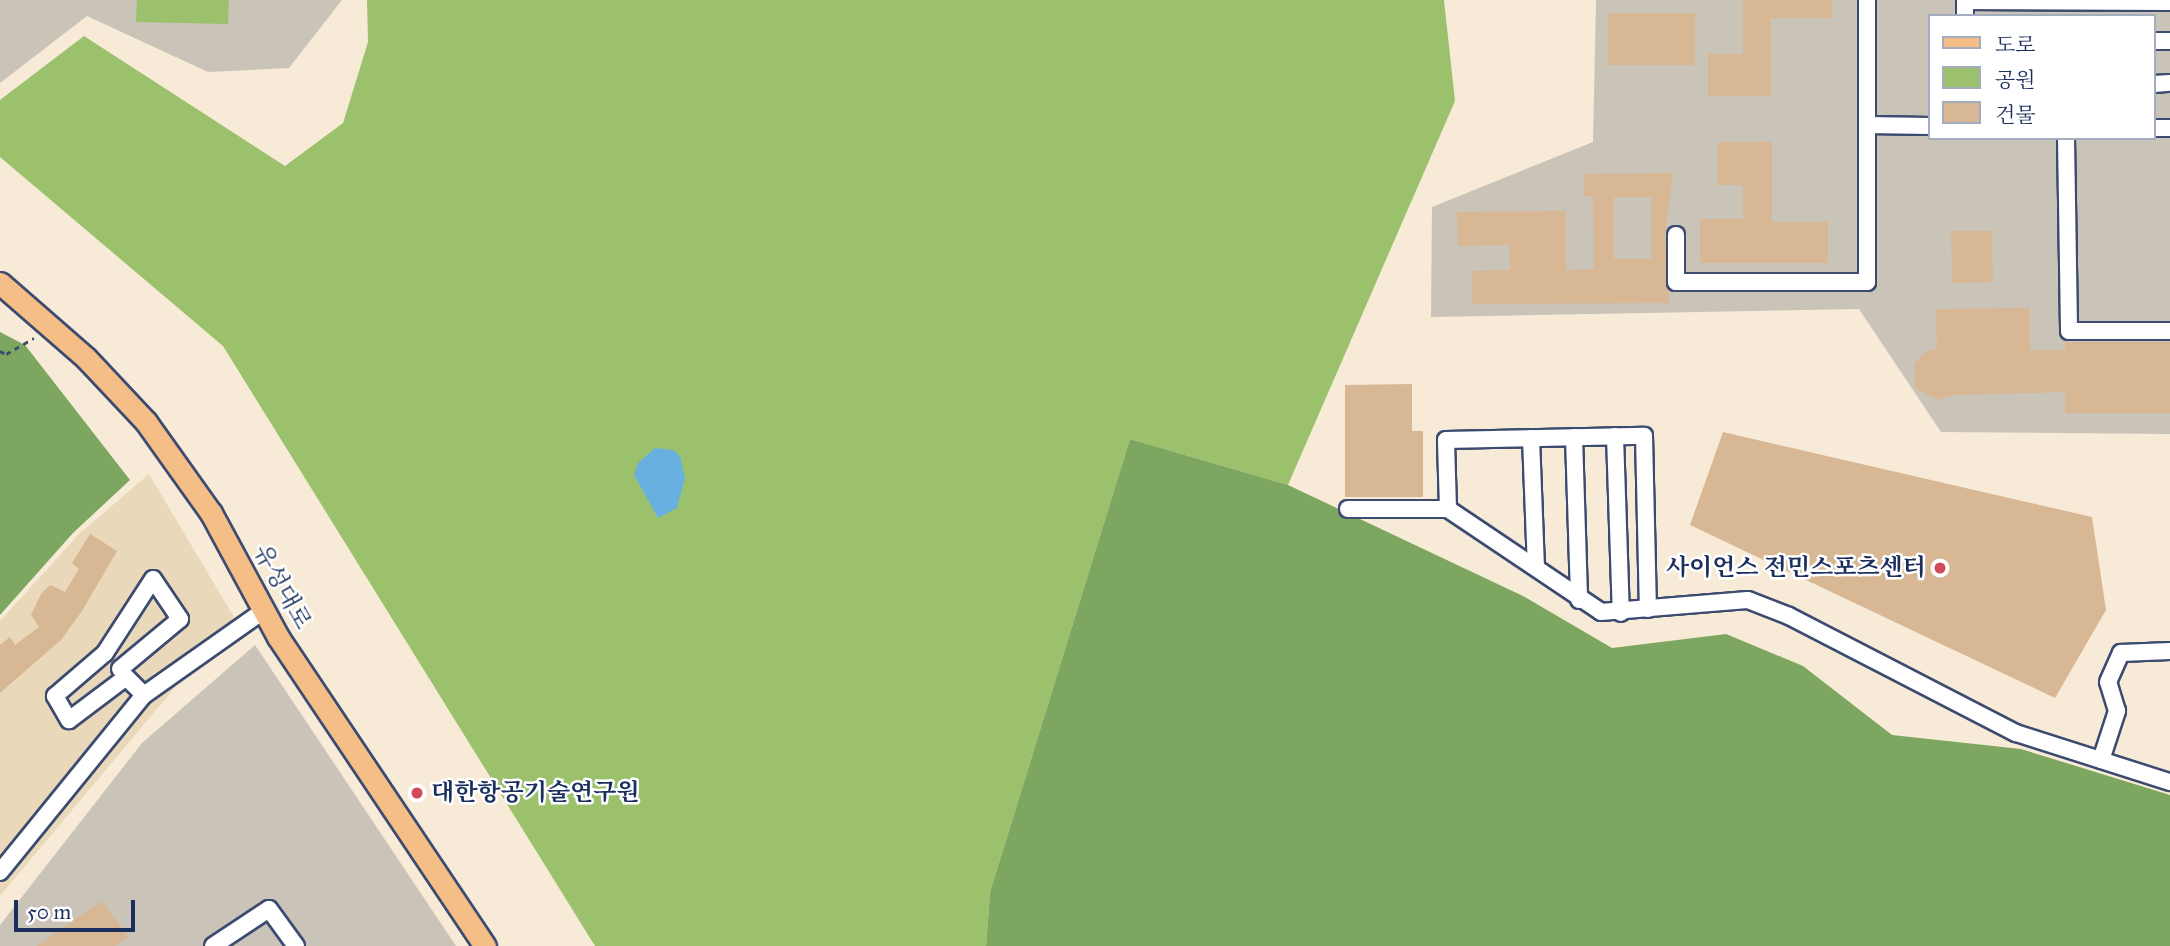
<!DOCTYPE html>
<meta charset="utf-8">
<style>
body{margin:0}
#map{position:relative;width:2170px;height:946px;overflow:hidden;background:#f7ebd7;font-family:"IM FELL Great Primer","Noto Serif KR",serif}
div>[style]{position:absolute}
.built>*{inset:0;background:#ead8ba}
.industrial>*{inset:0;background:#cac3b8}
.green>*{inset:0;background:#9cc16c}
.forest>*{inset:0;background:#7da760}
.water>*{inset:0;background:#68b0e0}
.building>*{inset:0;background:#d8b794}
.path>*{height:2.5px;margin-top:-1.25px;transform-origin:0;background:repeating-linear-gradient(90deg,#3c4b70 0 5px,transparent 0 10px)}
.roads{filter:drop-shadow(2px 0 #3c4b70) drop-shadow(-2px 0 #3c4b70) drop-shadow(0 2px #3c4b70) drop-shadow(0 -2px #3c4b70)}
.minor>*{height:16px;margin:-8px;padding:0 8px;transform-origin:8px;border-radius:8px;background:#fff}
.major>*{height:21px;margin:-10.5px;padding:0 10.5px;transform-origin:10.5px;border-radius:10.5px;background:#f6be87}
.dots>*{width:19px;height:19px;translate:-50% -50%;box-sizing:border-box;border:4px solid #fff;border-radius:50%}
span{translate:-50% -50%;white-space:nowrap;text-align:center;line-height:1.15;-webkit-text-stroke:5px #fff;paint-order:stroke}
.poi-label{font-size:24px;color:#1b2f5e;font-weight:700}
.right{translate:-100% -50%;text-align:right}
.left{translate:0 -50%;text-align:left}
.street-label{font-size:24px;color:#1b2f5e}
.legend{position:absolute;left:1928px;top:14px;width:228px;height:126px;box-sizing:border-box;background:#fff;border:2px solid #a4acbf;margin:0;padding:9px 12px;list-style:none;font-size:21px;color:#1b2f5e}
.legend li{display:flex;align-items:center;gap:14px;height:35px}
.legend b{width:35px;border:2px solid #a4acbf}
.scale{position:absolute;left:14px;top:900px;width:121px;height:32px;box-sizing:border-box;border:4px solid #1b2f5e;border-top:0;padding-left:9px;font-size:21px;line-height:24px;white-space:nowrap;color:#1b2f5e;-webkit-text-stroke:5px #fff;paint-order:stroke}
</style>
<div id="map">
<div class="built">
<div style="clip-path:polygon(149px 474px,234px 617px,0 896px,0 621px,79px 534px)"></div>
</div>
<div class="industrial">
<div style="clip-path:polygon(0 0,342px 0,289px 68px,208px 72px,87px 16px,0 83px)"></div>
<div style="clip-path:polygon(evenodd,1596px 0,2170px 0,2170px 434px,1941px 432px,1859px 309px,1431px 317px,1432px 207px,1593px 142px,1596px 0,1930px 16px,2154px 16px,2154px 138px,1930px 138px,1930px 16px)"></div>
<div style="clip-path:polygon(255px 645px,456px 946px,0 946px,0 925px,142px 743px)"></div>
</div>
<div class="green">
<div style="clip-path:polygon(137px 0,229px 0,228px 24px,136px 22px)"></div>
<div style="clip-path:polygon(367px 0,1444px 0,1455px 101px,1288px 485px,1130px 439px,990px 892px,986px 946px,595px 946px,223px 346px,0 157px,0 100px,84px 36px,285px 166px,343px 123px,368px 42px)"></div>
</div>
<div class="forest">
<div style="clip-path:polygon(0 332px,25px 345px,130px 480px,73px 533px,0 615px)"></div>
<div style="clip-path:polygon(1130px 439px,1288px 485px,1523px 596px,1612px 648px,1726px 634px,1803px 666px,1892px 735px,2021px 749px,2170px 795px,2170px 946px,986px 946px,990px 892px)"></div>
</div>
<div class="water">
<div style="clip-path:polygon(655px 448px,673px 450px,680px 456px,685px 478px,677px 508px,658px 518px,634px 475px,638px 463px)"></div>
</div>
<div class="building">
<div style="clip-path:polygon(1743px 0,1832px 0,1832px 18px,1771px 18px,1771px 96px,1708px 96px,1708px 54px,1743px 54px)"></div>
<div style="clip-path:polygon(1608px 13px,1695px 13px,1695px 65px,1608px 65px)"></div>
<div style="clip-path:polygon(1718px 142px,1772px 142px,1772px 222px,1828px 222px,1828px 263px,1700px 263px,1700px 219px,1743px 219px,1743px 185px,1718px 185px)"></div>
<div style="clip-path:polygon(evenodd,1673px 173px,1665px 235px,1669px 303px,1472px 304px,1472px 271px,1510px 270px,1510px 245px,1458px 246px,1457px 212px,1566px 211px,1566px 270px,1594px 269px,1593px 196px,1584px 196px,1584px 174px,1673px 173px,1614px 197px,1651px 197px,1651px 259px,1614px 259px,1614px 197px)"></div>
<div style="clip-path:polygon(1951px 231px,1992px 231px,1993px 282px,1952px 283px)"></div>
<div style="clip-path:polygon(2030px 308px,2030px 350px,2065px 350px,2065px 342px,2170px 342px,2170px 413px,2065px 413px,2065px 392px,1954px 395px,1938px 400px,1916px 389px,1914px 364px,1925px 352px,1937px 348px,1936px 309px)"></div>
<div style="clip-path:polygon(1412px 384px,1412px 431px,1423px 431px,1423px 497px,1345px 497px,1345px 385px)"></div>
<div style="clip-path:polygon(1723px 432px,2092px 517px,2106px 610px,2055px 698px,1690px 525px)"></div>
<div style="clip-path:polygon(90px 534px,117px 551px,82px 611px,61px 640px,0 693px,0 645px,10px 637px,15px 645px,39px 627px,31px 615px,41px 594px,50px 585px,65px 592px,79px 569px,72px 563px)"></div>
<div style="clip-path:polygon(102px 901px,128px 937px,115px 946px,37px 946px)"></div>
</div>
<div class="path">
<div style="left:0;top:351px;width:7px;rotate:27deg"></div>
<div style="left:6px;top:354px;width:32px;rotate:-30deg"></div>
</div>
<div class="roads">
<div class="minor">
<div style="left:1965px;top:16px;width:15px;rotate:-90deg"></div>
<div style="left:1965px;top:1px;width:205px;rotate:0.3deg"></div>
<div style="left:2154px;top:41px;width:16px"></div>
<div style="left:2154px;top:84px;width:16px;rotate:-4deg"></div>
<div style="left:1867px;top:125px;width:63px;rotate:0.9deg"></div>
<div style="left:2154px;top:128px;width:16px"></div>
<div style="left:2066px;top:138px;width:193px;rotate:89.1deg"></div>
<div style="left:2069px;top:331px;width:101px"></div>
<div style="left:1676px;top:235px;width:47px;rotate:90deg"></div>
<div style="left:1676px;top:282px;width:191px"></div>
<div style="left:1867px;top:282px;width:282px;rotate:-90deg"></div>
<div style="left:1615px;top:436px;width:177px;rotate:88.1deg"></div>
<div style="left:1574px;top:437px;width:163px;rotate:88.2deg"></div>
<div style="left:1531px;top:438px;width:128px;rotate:87.8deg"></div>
<div style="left:1348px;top:509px;width:100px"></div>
<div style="left:1448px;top:509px;width:184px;rotate:33.9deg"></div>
<div style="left:1601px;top:612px;width:147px;rotate:-4.7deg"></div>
<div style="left:1748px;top:600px;width:44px;rotate:21.3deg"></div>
<div style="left:1789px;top:616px;width:255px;rotate:27.3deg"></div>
<div style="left:2016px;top:733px;width:162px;rotate:17.7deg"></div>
<div style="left:1448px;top:509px;width:69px;rotate:-91.7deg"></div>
<div style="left:1446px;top:440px;width:198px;rotate:-1.2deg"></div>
<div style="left:1644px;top:436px;width:173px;rotate:88.7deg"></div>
<div style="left:120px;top:669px;width:78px;rotate:-39.8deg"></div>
<div style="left:180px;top:619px;width:48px;rotate:-124deg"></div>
<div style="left:153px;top:579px;width:88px;rotate:123deg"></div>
<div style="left:105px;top:653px;width:66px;rotate:139.3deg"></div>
<div style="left:55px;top:696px;width:28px;rotate:60deg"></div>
<div style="left:69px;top:720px;width:71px;rotate:-37deg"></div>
<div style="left:126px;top:677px;width:25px;rotate:45deg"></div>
<div style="left:2101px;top:760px;width:52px;rotate:-71.9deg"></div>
<div style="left:2117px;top:711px;width:30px;rotate:-107deg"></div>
<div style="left:2108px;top:682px;width:32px;rotate:-66deg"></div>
<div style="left:2121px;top:653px;width:49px;rotate:-2.3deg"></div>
<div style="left:0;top:872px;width:228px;rotate:-50.9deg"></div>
<div style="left:144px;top:695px;width:146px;rotate:-35.2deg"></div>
<div style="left:213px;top:946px;width:67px;rotate:-33.5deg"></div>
<div style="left:269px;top:909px;width:46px;rotate:53.9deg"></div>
</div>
<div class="major">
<div style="left:0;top:283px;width:114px;rotate:41.1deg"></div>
<div style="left:86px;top:358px;width:88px;rotate:46.8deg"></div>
<div style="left:146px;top:422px;width:112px;rotate:54.5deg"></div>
<div style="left:211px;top:513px;width:141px;rotate:61.6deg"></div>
<div style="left:278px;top:637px;width:372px;rotate:56.2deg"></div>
</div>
</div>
<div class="dots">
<div style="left:1940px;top:568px;background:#d1495b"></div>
<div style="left:417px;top:793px;background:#d1495b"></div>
</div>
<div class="poi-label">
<span class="right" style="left:1926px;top:568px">사이언스 전민스포츠센터</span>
<span class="left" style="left:431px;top:793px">대한항공기술연구원</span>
</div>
<div class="street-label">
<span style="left:282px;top:587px;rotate:61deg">유성대로</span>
</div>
<ul class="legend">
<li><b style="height:9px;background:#f6be87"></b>도로</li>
<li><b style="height:19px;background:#9cc16c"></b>공원</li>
<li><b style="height:19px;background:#d8b794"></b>건물</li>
</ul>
<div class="scale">50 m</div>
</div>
